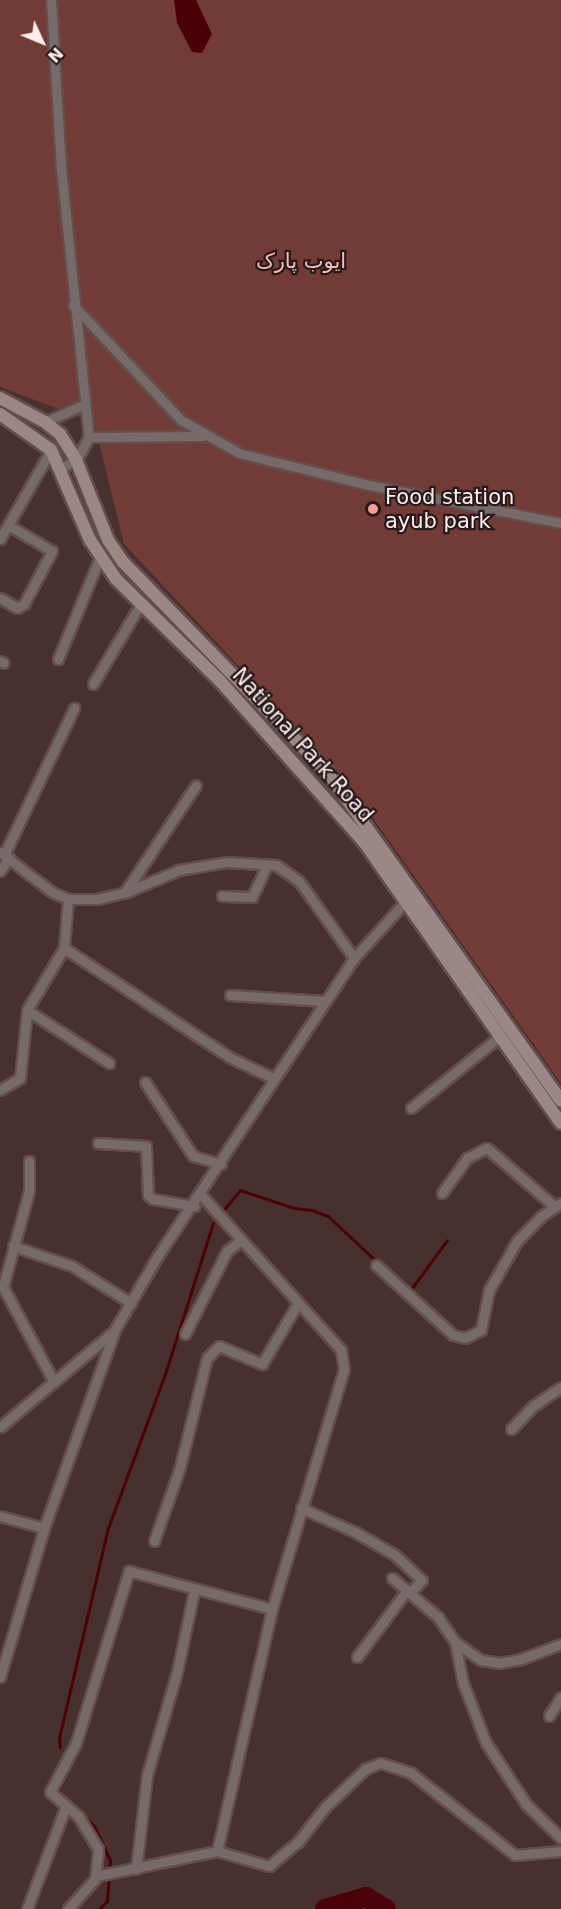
<!DOCTYPE html>
<meta charset="utf-8">
<style>
body{margin:0}
#map{position:relative;width:561px;height:1909px;overflow:hidden;background:#47302d;font-family:"DejaVu Sans","Noto Naskh Arabic",sans-serif}
div>[style]{position:absolute}
.green>*{inset:0;background:#733b36}
.water>*{inset:0;background:#4b0206}
.stream>*{height:3px;margin:-1.5px;padding:0 1.5px;transform-origin:1.5px;border-radius:1.5px;background:#4b0206}
.river>*{height:20px;margin:-10px;padding:0 10px;transform-origin:10px;border-radius:10px;background:#4b0206}
.roads{filter:drop-shadow(2px 0 #644e4b) drop-shadow(-2px 0 #644e4b) drop-shadow(0 2px #644e4b) drop-shadow(0 -2px #644e4b)}
.street>*{height:9px;margin:-4.5px;padding:0 4.5px;transform-origin:4.5px;border-radius:4.5px;background:#776b6a}
.secondary>*{height:12px;margin:-6px;padding:0 6px;transform-origin:6px;border-radius:6px;background:#9b8886}
.dots>*{width:16px;height:16px;translate:-50% -50%;box-sizing:border-box;border:3px solid #261b1a;border-radius:50%}
span{translate:-50% -50%;white-space:nowrap;text-align:center;line-height:1.15;-webkit-text-stroke:4.5px #261b1a;paint-order:stroke}
.park-label{font-size:21px;color:#febab3}
.poi-label{font-size:21px;color:#fdedeb}
.left{translate:0 -50%;text-align:left}
.street-label{font-size:21px;color:#fdedeb}
.north{position:absolute;left:12px;top:12px;width:60px;height:60px;-webkit-text-stroke:4px #261b1a;paint-order:stroke;rotate:134deg;font-size:16px;font-weight:700;line-height:24px;text-align:center;color:#fdedeb}
.north::after{content:'';display:block;margin:auto;width:21px;height:27px;background:#fdedeb;clip-path:polygon(50% 0,100% 100%,50% 72%,0 100%)}
</style>
<div id="map">
<div class="green">
<div style="clip-path:polygon(0 0,561px 0,561px 1083px,346px 780px,124px 544px,94px 422px,0 387px)"></div>
</div>
<div class="water">
<div style="clip-path:polygon(174px 0,196px 0,212px 34px,202px 53px,192px 52px,177px 23px)"></div>
</div>
<div class="stream">
<div style="left:225px;top:1208px;width:23px;rotate:-50deg"></div>
<div style="left:240px;top:1190px;width:57px;rotate:18.4deg"></div>
<div style="left:294px;top:1208px;width:18px;rotate:6deg"></div>
<div style="left:312px;top:1210px;width:17px;rotate:21deg"></div>
<div style="left:328px;top:1216px;width:69px;rotate:43.2deg"></div>
<div style="left:409px;top:1292px;width:64px;rotate:-53.8deg"></div>
<div style="left:60px;top:1747px;width:9px;rotate:-96deg"></div>
<div style="left:59px;top:1738px;width:216px;rotate:-76.9deg"></div>
<div style="left:108px;top:1528px;width:167px;rotate:-69.7deg"></div>
<div style="left:166px;top:1371px;width:155px;rotate:-72.4deg"></div>
<div style="left:65px;top:1772px;width:20px;rotate:110deg"></div>
<div style="left:58px;top:1791px;width:50px;rotate:44.2deg"></div>
<div style="left:94px;top:1826px;width:38px;rotate:65deg"></div>
<div style="left:110px;top:1860px;width:41px;rotate:94.2deg"></div>
<div style="left:107px;top:1901px;width:11px;rotate:135deg"></div>
</div>
<div class="river">
<div style="left:325px;top:1909px;width:43px;rotate:-16.3deg"></div>
<div style="left:366px;top:1897px;width:23px;rotate:31deg"></div>
</div>
<div class="roads">
<div class="street">
<div style="left:51px;top:0;width:168px;rotate:86.6deg"></div>
<div style="left:61px;top:168px;width:270px;rotate:84.1deg"></div>
<div style="left:89px;top:437px;width:26px;rotate:119deg"></div>
<div style="left:76px;top:460px;width:17px;rotate:152deg"></div>
<div style="left:73px;top:305px;width:158px;rotate:46.8deg"></div>
<div style="left:181px;top:420px;width:67px;rotate:29.6deg"></div>
<div style="left:239px;top:453px;width:129px;rotate:13.9deg"></div>
<div style="left:364px;top:484px;width:201px;rotate:11.2deg"></div>
<div style="left:45px;top:422px;width:44px;rotate:-24.2deg"></div>
<div style="left:89px;top:437px;width:114px;rotate:-0.5deg"></div>
<div style="left:0;top:539px;width:103px;rotate:-60.2deg"></div>
<div style="left:0;top:598px;width:20px;rotate:30deg"></div>
<div style="left:17px;top:608px;width:8px;rotate:-30deg"></div>
<div style="left:24px;top:604px;width:60px;rotate:-62.2deg"></div>
<div style="left:52px;top:551px;width:51px;rotate:-149.4deg"></div>
<div style="left:58px;top:659px;width:110px;rotate:-67.6deg"></div>
<div style="left:0;top:661px;width:4px;rotate:27deg"></div>
<div style="left:93px;top:684px;width:94px;rotate:-59.3deg"></div>
<div style="left:0;top:852px;width:66px;rotate:37.6deg"></div>
<div style="left:52px;top:892px;width:17px;rotate:24deg"></div>
<div style="left:68px;top:899px;width:29px"></div>
<div style="left:97px;top:899px;width:28px;rotate:-13deg"></div>
<div style="left:124px;top:893px;width:60px;rotate:-22.7deg"></div>
<div style="left:179px;top:870px;width:49px;rotate:-9.5deg"></div>
<div style="left:227px;top:862px;width:49px;rotate:3.5deg"></div>
<div style="left:276px;top:865px;width:28px;rotate:35deg"></div>
<div style="left:299px;top:881px;width:95px;rotate:54.5deg"></div>
<div style="left:354px;top:958px;width:76px;rotate:-47.7deg"></div>
<div style="left:4px;top:855px;width:163px;rotate:-64.5deg"></div>
<div style="left:0;top:871px;width:16px;rotate:-55deg"></div>
<div style="left:125px;top:892px;width:128px;rotate:-56.4deg"></div>
<div style="left:222px;top:896px;width:30px;rotate:2deg"></div>
<div style="left:252px;top:897px;width:35px;rotate:-65deg"></div>
<div style="left:68px;top:899px;width:49px;rotate:94.7deg"></div>
<div style="left:64px;top:948px;width:198px;rotate:33.4deg"></div>
<div style="left:229px;top:1057px;width:49px;rotate:25.5deg"></div>
<div style="left:230px;top:995px;width:95px;rotate:3.6deg"></div>
<div style="left:27px;top:1010px;width:98px;rotate:32.9deg"></div>
<div style="left:145px;top:1082px;width:88px;rotate:57deg"></div>
<div style="left:193px;top:1156px;width:29px;rotate:16deg"></div>
<div style="left:0;top:1090px;width:23px;rotate:-31deg"></div>
<div style="left:20px;top:1078px;width:68px;rotate:-84.1deg"></div>
<div style="left:27px;top:1010px;width:72px;rotate:-59.2deg"></div>
<div style="left:411px;top:1108px;width:113px;rotate:-38.9deg"></div>
<div style="left:98px;top:1143px;width:48px;rotate:3.6deg"></div>
<div style="left:146px;top:1146px;width:49px;rotate:87.7deg"></div>
<div style="left:148px;top:1195px;width:6px;rotate:39deg"></div>
<div style="left:153px;top:1199px;width:42px;rotate:9.7deg"></div>
<div style="left:29px;top:1161px;width:30px;rotate:90deg"></div>
<div style="left:29px;top:1191px;width:99px;rotate:105.2deg"></div>
<div style="left:3px;top:1287px;width:108px;rotate:61.8deg"></div>
<div style="left:442px;top:1193px;width:43px;rotate:-54.5deg"></div>
<div style="left:467px;top:1158px;width:22px;rotate:-27deg"></div>
<div style="left:487px;top:1148px;width:90px;rotate:40.9deg"></div>
<div style="left:201px;top:1195px;width:209px;rotate:47.9deg"></div>
<div style="left:341px;top:1350px;width:19px;rotate:81deg"></div>
<div style="left:344px;top:1369px;width:251px;rotate:106.7deg"></div>
<div style="left:272px;top:1609px;width:248px;rotate:102.8deg"></div>
<div style="left:13px;top:1246px;width:62px;rotate:18.7deg"></div>
<div style="left:72px;top:1266px;width:70px;rotate:32.1deg"></div>
<div style="left:376px;top:1265px;width:104px;rotate:42.3deg"></div>
<div style="left:453px;top:1335px;width:12px;rotate:14deg"></div>
<div style="left:465px;top:1338px;width:18px;rotate:-27deg"></div>
<div style="left:481px;top:1330px;width:41px;rotate:-78.7deg"></div>
<div style="left:489px;top:1290px;width:56px;rotate:-60.3deg"></div>
<div style="left:517px;top:1241px;width:33px;rotate:-46deg"></div>
<div style="left:540px;top:1217px;width:25px;rotate:-34deg"></div>
<div style="left:185px;top:1334px;width:93px;rotate:-63.2deg"></div>
<div style="left:227px;top:1251px;width:18px;rotate:-38deg"></div>
<div style="left:0;top:1427px;width:149px;rotate:-40.1deg"></div>
<div style="left:114px;top:1331px;width:86px;rotate:-59.8deg"></div>
<div style="left:157px;top:1257px;width:358px;rotate:-56.6deg"></div>
<div style="left:511px;top:1429px;width:32px;rotate:-46deg"></div>
<div style="left:533px;top:1406px;width:34px;rotate:-34deg"></div>
<div style="left:301px;top:1508px;width:59px;rotate:24deg"></div>
<div style="left:355px;top:1532px;width:46px;rotate:29.9deg"></div>
<div style="left:395px;top:1555px;width:37px;rotate:43deg"></div>
<div style="left:422px;top:1580px;width:18px;rotate:133deg"></div>
<div style="left:0;top:1516px;width:46px;rotate:15.3deg"></div>
<div style="left:154px;top:1541px;width:78px;rotate:-70.6deg"></div>
<div style="left:180px;top:1467px;width:112px;rotate:-76.1deg"></div>
<div style="left:207px;top:1358px;width:17px;rotate:-45deg"></div>
<div style="left:219px;top:1346px;width:47px;rotate:22.7deg"></div>
<div style="left:262px;top:1364px;width:71px;rotate:-59.5deg"></div>
<div style="left:392px;top:1578px;width:60px;rotate:40.3deg"></div>
<div style="left:438px;top:1617px;width:30px;rotate:56deg"></div>
<div style="left:455px;top:1642px;width:32px;rotate:35deg"></div>
<div style="left:481px;top:1660px;width:18px;rotate:9deg"></div>
<div style="left:499px;top:1663px;width:22px;rotate:-10deg"></div>
<div style="left:521px;top:1659px;width:43px;rotate:-20.6deg"></div>
<div style="left:455px;top:1642px;width:42px;rotate:79deg"></div>
<div style="left:463px;top:1683px;width:64px;rotate:69deg"></div>
<div style="left:486px;top:1743px;width:73px;rotate:56.7deg"></div>
<div style="left:526px;top:1804px;width:49px;rotate:44.2deg"></div>
<div style="left:357px;top:1657px;width:84px;rotate:-53.3deg"></div>
<div style="left:0;top:1677px;width:155px;rotate:-73.5deg"></div>
<div style="left:44px;top:1528px;width:207px;rotate:-70.3deg"></div>
<div style="left:549px;top:1716px;width:22px;rotate:-58deg"></div>
<div style="left:136px;top:1869px;width:95px;rotate:-83.3deg"></div>
<div style="left:147px;top:1775px;width:107px;rotate:-73.8deg"></div>
<div style="left:177px;top:1672px;width:83px;rotate:-78.1deg"></div>
<div style="left:96px;top:1876px;width:124px;rotate:-11.7deg"></div>
<div style="left:217px;top:1851px;width:54px;rotate:16.1deg"></div>
<div style="left:269px;top:1866px;width:38px;rotate:-40deg"></div>
<div style="left:298px;top:1842px;width:44px;rotate:-52.4deg"></div>
<div style="left:325px;top:1807px;width:55px;rotate:-43.5deg"></div>
<div style="left:365px;top:1769px;width:17px;rotate:-21deg"></div>
<div style="left:381px;top:1763px;width:32px;rotate:18deg"></div>
<div style="left:411px;top:1773px;width:132px;rotate:38.3deg"></div>
<div style="left:515px;top:1855px;width:46px;rotate:-5deg"></div>
<div style="left:27px;top:1909px;width:110px;rotate:-69.3deg"></div>
<div style="left:68px;top:1909px;width:40px;rotate:-48deg"></div>
<div style="left:95px;top:1879px;width:30px;rotate:-84deg"></div>
<div style="left:98px;top:1849px;width:37px;rotate:-121deg"></div>
<div style="left:79px;top:1817px;width:38px;rotate:-139deg"></div>
<div style="left:50px;top:1792px;width:55px;rotate:-62deg"></div>
<div style="left:76px;top:1743px;width:180px;rotate:-72.9deg"></div>
<div style="left:129px;top:1571px;width:148px;rotate:14.9deg"></div>
</div>
<div class="secondary">
<div style="left:0;top:398px;width:51px;rotate:28.1deg"></div>
<div style="left:45px;top:422px;width:19px;rotate:39deg"></div>
<div style="left:60px;top:434px;width:31px;rotate:58deg"></div>
<div style="left:76px;top:460px;width:86px;rotate:68.2deg"></div>
<div style="left:108px;top:540px;width:27px;rotate:56deg"></div>
<div style="left:123px;top:562px;width:294px;rotate:45.8deg"></div>
<div style="left:328px;top:773px;width:402px;rotate:54.6deg"></div>
<div style="left:0;top:414px;width:62px;rotate:35.2deg"></div>
<div style="left:51px;top:450px;width:98px;rotate:66.6deg"></div>
<div style="left:90px;top:540px;width:47px;rotate:56.3deg"></div>
<div style="left:116px;top:579px;width:147px;rotate:44.4deg"></div>
<div style="left:221px;top:682px;width:215px;rotate:48.2deg"></div>
<div style="left:364px;top:842px;width:343px;rotate:55deg"></div>
</div>
</div>
<div class="dots">
<div style="left:373px;top:509px;background:#f59c93"></div>
</div>
<div class="park-label">
<span style="left:301px;top:261px">ایوب پارک</span>
</div>
<div class="poi-label">
<span class="left" style="left:385px;top:509px">Food station<br>ayub park</span>
</div>
<div class="street-label">
<span style="left:303px;top:745px;rotate:48deg">National Park Road</span>
</div>
<div class="north">N</div>
</div>
